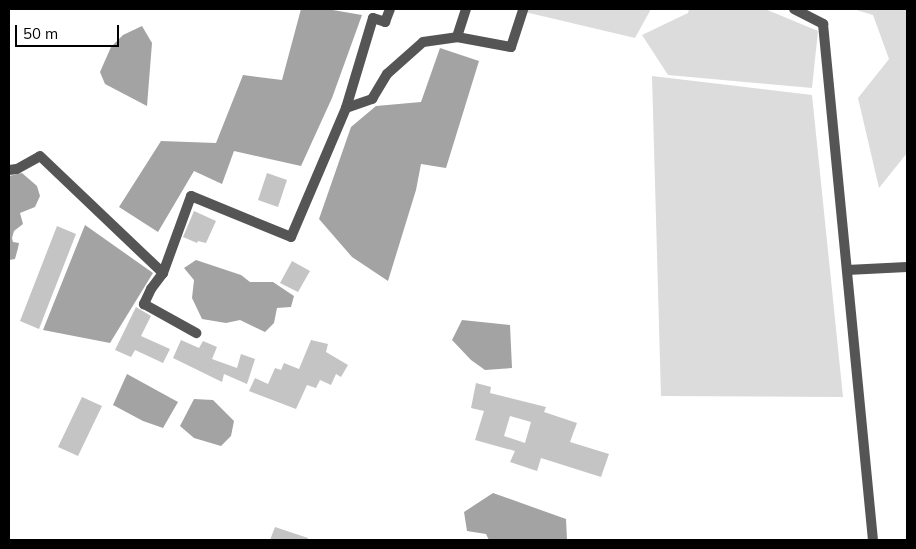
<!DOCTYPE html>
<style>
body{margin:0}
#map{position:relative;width:916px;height:549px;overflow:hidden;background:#fff;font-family:Mulish,sans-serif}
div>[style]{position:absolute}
.green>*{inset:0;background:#dcdcdc}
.water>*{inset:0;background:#a3a3a3}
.building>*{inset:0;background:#c4c4c4}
.street>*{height:10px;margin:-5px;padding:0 5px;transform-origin:5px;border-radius:5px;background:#555}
span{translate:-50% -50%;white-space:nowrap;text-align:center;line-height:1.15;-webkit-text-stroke:5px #fff;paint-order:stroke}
.frame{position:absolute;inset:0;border:10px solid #000;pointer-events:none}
.scale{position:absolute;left:15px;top:25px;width:104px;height:22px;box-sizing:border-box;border:2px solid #000;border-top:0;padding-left:6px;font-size:15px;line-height:18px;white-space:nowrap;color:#000;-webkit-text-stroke:4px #fff;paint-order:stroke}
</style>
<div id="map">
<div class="green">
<div style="clip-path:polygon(526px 9px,651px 9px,635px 38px,525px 12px)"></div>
<div style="clip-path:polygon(689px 9px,765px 9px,818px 31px,812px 88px,668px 75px,642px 35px,688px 13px)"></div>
<div style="clip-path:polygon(853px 9px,907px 9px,907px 153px,879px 188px,858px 98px,889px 59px,873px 15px)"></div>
<div style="clip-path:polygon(652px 76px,812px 95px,843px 397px,661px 396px)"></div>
</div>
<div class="water">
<div style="clip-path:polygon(301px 9px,327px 9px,362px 15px,332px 98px,301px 166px,234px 151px,222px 184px,194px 171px,158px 232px,119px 207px,161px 141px,216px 143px,243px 75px,282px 80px)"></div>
<div style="clip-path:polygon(142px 26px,152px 43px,147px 106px,105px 84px,100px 72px,111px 47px,123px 35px)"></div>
<div style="clip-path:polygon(440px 48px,479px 61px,446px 168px,421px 164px,416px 190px,388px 281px,352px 257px,319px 219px,351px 127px,376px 106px,421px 102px)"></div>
<div style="clip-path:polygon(22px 173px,37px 186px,40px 196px,35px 207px,20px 213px,23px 224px,14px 231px,12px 238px,13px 242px,19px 243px,18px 248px,15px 259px,9px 260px,9px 176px)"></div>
<div style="clip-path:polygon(85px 225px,153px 273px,110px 343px,43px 330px)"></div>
<div style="clip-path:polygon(196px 260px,241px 275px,250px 282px,273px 282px,294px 296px,291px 307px,277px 308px,274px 323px,265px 332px,240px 320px,226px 323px,202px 319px,192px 298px,194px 280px,184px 268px)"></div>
<div style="clip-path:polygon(462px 320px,510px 325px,512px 368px,485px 370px,471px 360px,452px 340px)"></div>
<div style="clip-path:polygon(127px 374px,178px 402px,163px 428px,143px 421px,113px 405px)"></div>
<div style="clip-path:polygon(194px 399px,213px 400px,234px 421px,231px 436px,221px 446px,194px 438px,180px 426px)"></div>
<div style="clip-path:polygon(493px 493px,566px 519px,567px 540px,489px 540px,486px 534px,467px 531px,464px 512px)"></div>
</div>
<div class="building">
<div style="clip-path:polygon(267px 173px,287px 180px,278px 207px,258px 200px)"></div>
<div style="clip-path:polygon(194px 211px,216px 221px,206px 243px,198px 241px,197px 243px,183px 237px)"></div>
<div style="clip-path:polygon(57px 226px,76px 234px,39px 329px,20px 321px)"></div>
<div style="clip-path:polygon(292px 261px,310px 271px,298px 292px,280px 283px)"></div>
<div style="clip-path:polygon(136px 307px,151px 316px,141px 336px,170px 349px,163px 363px,135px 350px,131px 357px,115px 350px)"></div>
<div style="clip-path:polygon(181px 340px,199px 348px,203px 341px,217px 347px,212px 359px,237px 368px,241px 354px,255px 359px,247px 384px,224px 374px,222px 382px,173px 358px)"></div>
<div style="clip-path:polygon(311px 340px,328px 344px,326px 352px,348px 365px,341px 377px,336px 374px,331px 385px,320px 380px,316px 388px,307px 385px,296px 409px,249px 391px,255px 378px,268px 384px,275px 368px,281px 370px,284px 363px,299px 369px)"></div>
<div style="clip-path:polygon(evenodd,476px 383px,491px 387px,490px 393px,546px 407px,544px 412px,577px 423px,570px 442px,609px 454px,601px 477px,541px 458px,537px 471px,510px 462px,515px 451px,475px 440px,484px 411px,471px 408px,476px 383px,510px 416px,531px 422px,525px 443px,504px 436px,510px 416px)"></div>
<div style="clip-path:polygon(82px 397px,102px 406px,78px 456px,58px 447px)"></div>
<div style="clip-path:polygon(275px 527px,308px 538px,308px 540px,270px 540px)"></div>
</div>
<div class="street">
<div style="left:466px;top:9px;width:29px;rotate:108deg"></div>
<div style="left:457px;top:37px;width:55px;rotate:10.5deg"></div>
<div style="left:511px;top:47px;width:40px;rotate:-72deg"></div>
<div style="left:794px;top:9px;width:33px;rotate:27deg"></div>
<div style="left:823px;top:24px;width:518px;rotate:84.47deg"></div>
<div style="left:346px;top:108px;width:28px;rotate:-19deg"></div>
<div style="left:372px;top:99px;width:29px;rotate:-59deg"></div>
<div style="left:387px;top:74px;width:48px;rotate:-41.6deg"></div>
<div style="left:423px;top:42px;width:34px;rotate:-8deg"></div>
<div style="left:9px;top:170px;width:8px;rotate:-7deg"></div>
<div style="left:17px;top:169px;width:26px;rotate:-29deg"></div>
<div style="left:40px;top:156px;width:170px;rotate:43.6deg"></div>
<div style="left:163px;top:273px;width:82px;rotate:-70deg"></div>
<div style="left:191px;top:196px;width:108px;rotate:22.3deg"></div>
<div style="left:291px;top:237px;width:140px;rotate:-66.9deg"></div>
<div style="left:346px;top:108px;width:94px;rotate:-73.3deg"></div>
<div style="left:373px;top:18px;width:13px;rotate:18deg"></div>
<div style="left:385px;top:22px;width:14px;rotate:-69deg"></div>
<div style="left:847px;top:270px;width:60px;rotate:-2.9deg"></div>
<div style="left:163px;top:273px;width:20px;rotate:127deg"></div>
<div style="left:151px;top:289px;width:17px;rotate:115deg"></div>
<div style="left:144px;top:304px;width:60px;rotate:29.1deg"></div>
</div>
<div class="frame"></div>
<div class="scale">50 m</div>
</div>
